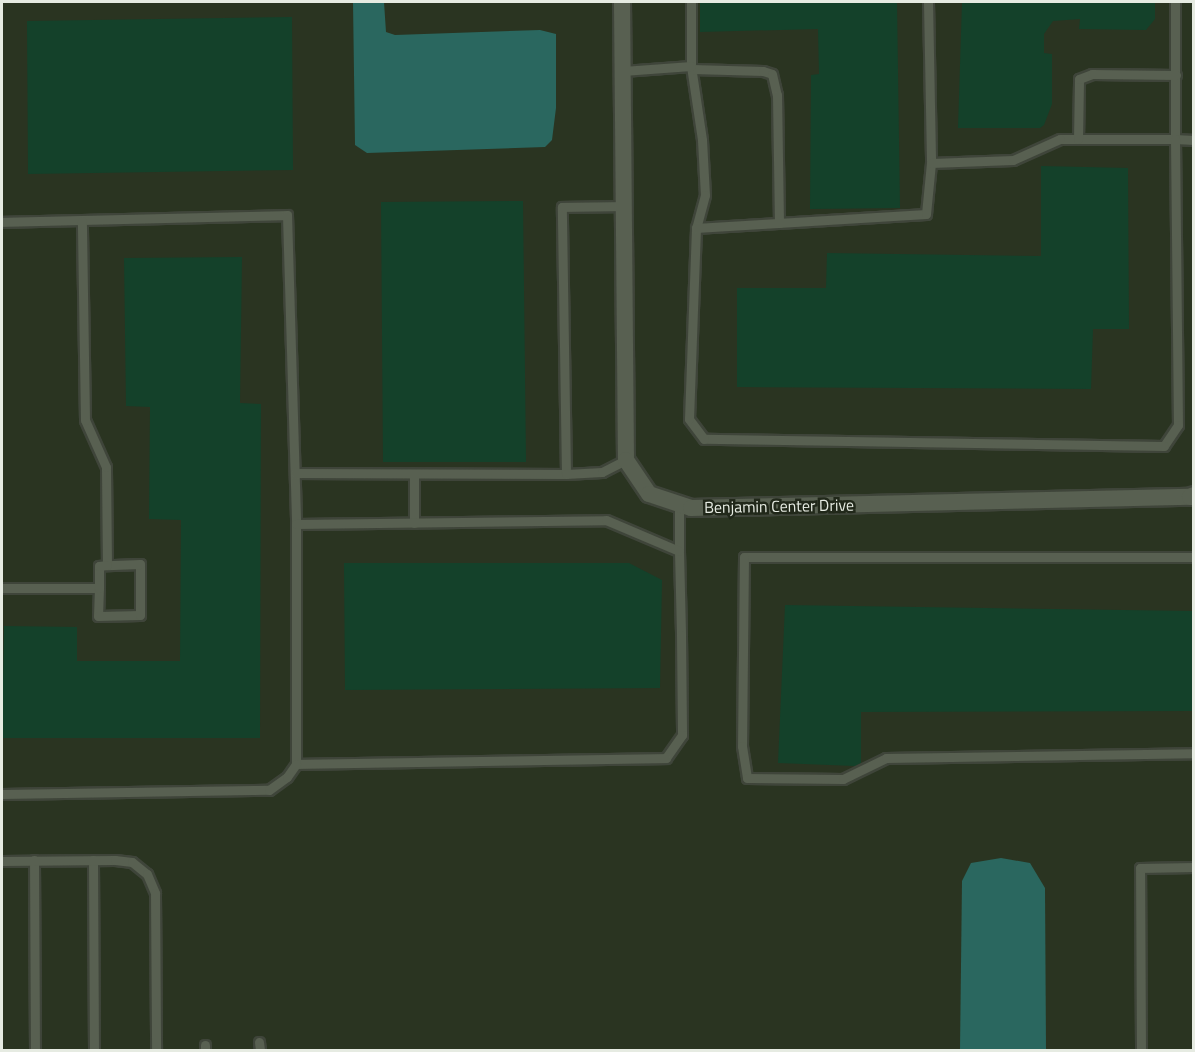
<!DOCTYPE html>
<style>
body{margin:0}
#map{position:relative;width:1195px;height:1052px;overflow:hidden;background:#21281a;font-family:"Titillium Web",sans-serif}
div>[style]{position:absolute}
.built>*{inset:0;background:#2a3421}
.water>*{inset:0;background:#2a675f}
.building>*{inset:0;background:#14412a}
.roads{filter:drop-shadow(2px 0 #3f453a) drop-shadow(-2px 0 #3f453a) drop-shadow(0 2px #3f453a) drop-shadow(0 -2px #3f453a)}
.service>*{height:9px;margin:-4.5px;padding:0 4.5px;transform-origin:4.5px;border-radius:4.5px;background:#586051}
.minor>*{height:16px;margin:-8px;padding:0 8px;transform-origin:8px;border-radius:8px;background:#586051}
span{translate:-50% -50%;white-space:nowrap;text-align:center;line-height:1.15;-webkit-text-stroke:5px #21281a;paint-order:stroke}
.street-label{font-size:16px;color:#e6ebe2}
.frame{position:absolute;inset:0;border:3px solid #e6ebe2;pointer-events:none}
</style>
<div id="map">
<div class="built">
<div style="clip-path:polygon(2px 2px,1193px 2px,1193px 1050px,2px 1050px)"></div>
</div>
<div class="water">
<div style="clip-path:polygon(353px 2px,384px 2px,386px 32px,395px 35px,540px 30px,556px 34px,556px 108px,552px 140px,545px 147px,367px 153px,355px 145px)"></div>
<div style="clip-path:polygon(1001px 858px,1030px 863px,1045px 888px,1046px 1050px,960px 1050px,962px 881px,971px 863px)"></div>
</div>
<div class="building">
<div style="clip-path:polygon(700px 2px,897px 2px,900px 208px,810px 209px,811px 75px,819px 74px,818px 29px,700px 32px)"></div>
<div style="clip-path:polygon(962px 2px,1155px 2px,1155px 19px,1146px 30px,1079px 29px,1080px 19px,1053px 21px,1044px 34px,1044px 53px,1052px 54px,1052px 104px,1044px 125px,1040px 128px,958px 128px)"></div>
<div style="clip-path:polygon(292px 17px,293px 170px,28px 174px,27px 21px)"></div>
<div style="clip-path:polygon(1041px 166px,1128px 168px,1129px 329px,1093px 329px,1091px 389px,737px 387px,737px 288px,826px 288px,827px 253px,1041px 256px)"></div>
<div style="clip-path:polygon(523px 201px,526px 462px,383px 462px,381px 202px)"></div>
<div style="clip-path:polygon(242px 257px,240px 403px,261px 404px,260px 738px,2px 738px,4px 626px,77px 627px,77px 661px,180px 661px,181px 520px,149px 519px,150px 407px,126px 406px,124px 258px)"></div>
<div style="clip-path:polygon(344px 563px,629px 563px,662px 580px,660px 688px,345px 690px)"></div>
<div style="clip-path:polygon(785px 605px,1194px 611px,1194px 711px,861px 712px,861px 763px,855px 766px,778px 763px)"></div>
</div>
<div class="roads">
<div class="service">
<div style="left:691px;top:2px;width:64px;rotate:90deg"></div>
<div style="left:691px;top:66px;width:75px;rotate:81.5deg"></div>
<div style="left:702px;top:140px;width:55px;rotate:86.9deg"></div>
<div style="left:705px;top:195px;width:34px;rotate:105deg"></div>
<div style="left:928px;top:2px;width:161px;rotate:88.9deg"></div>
<div style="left:1175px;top:2px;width:137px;rotate:90deg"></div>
<div style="left:1175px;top:139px;width:19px;rotate:3deg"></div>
<div style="left:692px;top:69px;width:71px;rotate:1.6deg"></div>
<div style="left:763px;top:71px;width:9px;rotate:18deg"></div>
<div style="left:772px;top:74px;width:22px;rotate:77deg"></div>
<div style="left:777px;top:95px;width:128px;rotate:89.1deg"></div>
<div style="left:623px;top:71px;width:68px;rotate:-4.2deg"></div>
<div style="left:1060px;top:139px;width:115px"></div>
<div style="left:1175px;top:139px;width:286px;rotate:89.4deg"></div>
<div style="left:1178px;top:425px;width:25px;rotate:124deg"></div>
<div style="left:1164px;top:446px;width:460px;rotate:-179.1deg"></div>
<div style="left:704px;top:439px;width:25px;rotate:-127deg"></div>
<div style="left:689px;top:419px;width:191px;rotate:-87.9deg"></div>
<div style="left:696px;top:228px;width:230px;rotate:-3.5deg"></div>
<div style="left:926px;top:214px;width:51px;rotate:-84.4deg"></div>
<div style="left:931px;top:163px;width:82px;rotate:-2.1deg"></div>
<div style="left:1013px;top:160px;width:51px;rotate:-24.1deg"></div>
<div style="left:1078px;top:139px;width:60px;rotate:-89deg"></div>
<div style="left:1079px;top:79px;width:14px;rotate:-21deg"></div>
<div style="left:1092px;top:74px;width:84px;rotate:0.7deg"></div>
<div style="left:2px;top:222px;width:285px;rotate:-1.4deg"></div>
<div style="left:287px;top:215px;width:309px;rotate:88.3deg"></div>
<div style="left:295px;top:473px;width:271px;rotate:0.2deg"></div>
<div style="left:566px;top:474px;width:267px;rotate:-90.9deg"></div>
<div style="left:562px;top:207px;width:62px;rotate:-0.9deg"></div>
<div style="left:414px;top:474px;width:49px;rotate:90deg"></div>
<div style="left:566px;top:474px;width:36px;rotate:-3deg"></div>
<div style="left:602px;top:472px;width:27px;rotate:-27deg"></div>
<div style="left:679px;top:504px;width:47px;rotate:90deg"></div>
<div style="left:679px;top:551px;width:84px;rotate:88.6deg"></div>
<div style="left:681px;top:635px;width:100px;rotate:89.4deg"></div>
<div style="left:682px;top:735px;width:28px;rotate:125deg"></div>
<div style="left:666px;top:758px;width:370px;rotate:179.1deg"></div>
<div style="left:296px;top:764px;width:240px;rotate:-90deg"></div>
<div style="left:296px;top:524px;width:310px;rotate:-0.7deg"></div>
<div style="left:606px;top:520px;width:79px;rotate:23deg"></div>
<div style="left:1194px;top:557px;width:450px;rotate:180deg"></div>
<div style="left:744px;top:557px;width:189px;rotate:90.6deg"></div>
<div style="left:742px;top:746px;width:32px;rotate:81deg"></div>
<div style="left:747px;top:778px;width:96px;rotate:0.6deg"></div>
<div style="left:843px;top:779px;width:48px;rotate:-26deg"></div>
<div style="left:886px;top:758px;width:308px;rotate:-0.9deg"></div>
<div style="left:2px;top:588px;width:97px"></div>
<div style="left:99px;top:588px;width:28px;rotate:92deg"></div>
<div style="left:98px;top:616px;width:42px;rotate:-1.4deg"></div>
<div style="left:140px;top:615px;width:51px;rotate:-90deg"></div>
<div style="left:140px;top:564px;width:33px;rotate:178deg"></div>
<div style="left:107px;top:565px;width:98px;rotate:-90.6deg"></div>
<div style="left:106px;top:467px;width:51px;rotate:-114.1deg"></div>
<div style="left:85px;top:420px;width:199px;rotate:-90.9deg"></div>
<div style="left:99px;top:588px;width:22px;rotate:-90deg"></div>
<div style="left:99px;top:566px;width:8px;rotate:-7deg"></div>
<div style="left:2px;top:794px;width:267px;rotate:-0.9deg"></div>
<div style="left:269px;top:790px;width:22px;rotate:-36deg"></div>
<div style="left:287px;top:777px;width:16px;rotate:-55deg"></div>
<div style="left:34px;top:860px;width:190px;rotate:89.7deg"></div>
<div style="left:93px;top:860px;width:190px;rotate:89.7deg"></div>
<div style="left:2px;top:861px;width:113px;rotate:-0.5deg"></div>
<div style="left:115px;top:860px;width:17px;rotate:7deg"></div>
<div style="left:132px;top:862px;width:19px;rotate:39deg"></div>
<div style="left:147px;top:874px;width:21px;rotate:67deg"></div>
<div style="left:155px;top:893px;width:157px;rotate:89.6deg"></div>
<div style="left:259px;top:1042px;width:8px;rotate:83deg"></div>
<div style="left:205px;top:1045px;width:5px;rotate:90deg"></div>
<div style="left:1141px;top:1050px;width:182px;rotate:-90.3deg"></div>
<div style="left:1140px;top:868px;width:54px;rotate:-1.1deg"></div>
</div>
<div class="minor">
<div style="left:622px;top:2px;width:458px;rotate:89.5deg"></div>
<div style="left:626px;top:460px;width:41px;rotate:55.9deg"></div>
<div style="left:649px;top:494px;width:44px;rotate:18.4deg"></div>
<div style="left:691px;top:508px;width:499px;rotate:-1.3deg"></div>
<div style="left:1190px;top:497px;width:4px;rotate:-27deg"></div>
</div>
</div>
<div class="street-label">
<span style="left:779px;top:506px;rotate:-1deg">Benjamin Center Drive</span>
</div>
<div class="frame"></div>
</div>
